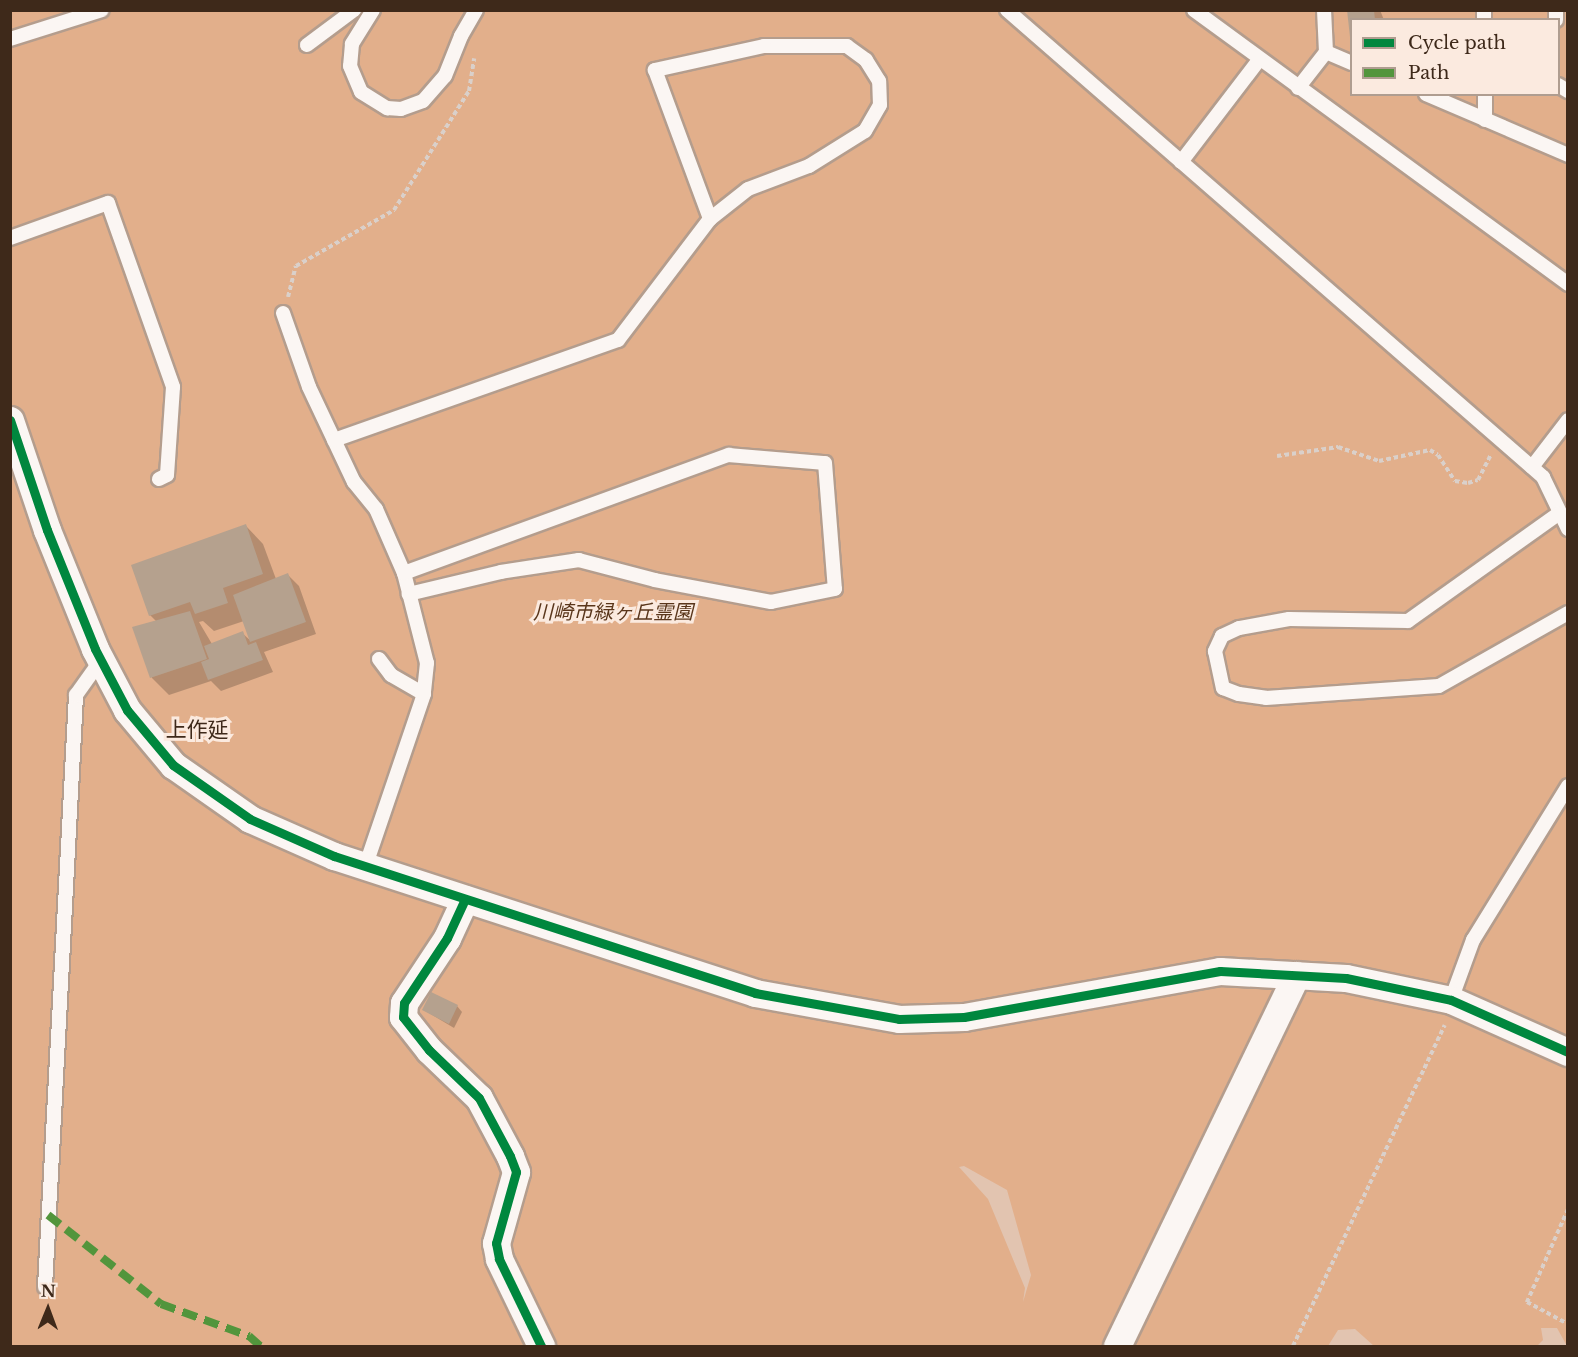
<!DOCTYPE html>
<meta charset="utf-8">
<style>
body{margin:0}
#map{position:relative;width:1578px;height:1357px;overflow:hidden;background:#e2c4b0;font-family:"Libre Baskerville","Noto Sans JP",serif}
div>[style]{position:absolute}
.green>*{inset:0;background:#e2af8b}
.shadow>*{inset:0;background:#0003}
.building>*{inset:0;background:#b5a18e}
.path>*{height:4px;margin-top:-2px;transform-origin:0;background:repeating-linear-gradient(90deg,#dad0ca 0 4.5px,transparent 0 7.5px)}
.roads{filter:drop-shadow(2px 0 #b49d8d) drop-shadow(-2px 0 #b49d8d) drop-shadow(0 2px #b49d8d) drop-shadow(0 -2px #b49d8d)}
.service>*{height:14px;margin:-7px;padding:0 7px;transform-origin:7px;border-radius:7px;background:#fbf6f3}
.minor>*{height:27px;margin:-13.5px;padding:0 13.5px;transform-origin:13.5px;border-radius:13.5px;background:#fbf6f3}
.quiet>*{height:8px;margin-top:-4px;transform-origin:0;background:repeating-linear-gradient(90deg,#52953c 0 15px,transparent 0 23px)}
.cycleway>*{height:9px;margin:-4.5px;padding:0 4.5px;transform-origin:4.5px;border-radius:4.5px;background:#00873e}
span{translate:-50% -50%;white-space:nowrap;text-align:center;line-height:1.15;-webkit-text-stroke:6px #fbeadf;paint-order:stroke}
.park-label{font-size:20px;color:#5a361b;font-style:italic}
.neighbourhood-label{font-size:21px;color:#3e291a}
.frame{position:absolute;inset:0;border:12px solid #3e291a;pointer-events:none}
.legend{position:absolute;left:1350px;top:18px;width:210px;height:78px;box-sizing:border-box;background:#fbeadf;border:2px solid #af9d90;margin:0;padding:8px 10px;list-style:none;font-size:18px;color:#3e291a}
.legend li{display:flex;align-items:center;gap:12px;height:30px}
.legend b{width:30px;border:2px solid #af9d90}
.north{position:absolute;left:18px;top:1279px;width:60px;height:60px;-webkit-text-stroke:4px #fbeadf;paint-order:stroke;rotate:1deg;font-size:16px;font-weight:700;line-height:24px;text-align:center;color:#3e291a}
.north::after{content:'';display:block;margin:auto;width:21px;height:27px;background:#3e291a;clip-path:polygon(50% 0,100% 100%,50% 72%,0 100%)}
</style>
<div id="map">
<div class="green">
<div style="clip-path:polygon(evenodd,10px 11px,1567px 11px,1567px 1346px,1557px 1328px,1541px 1328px,1543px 1340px,1537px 1346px,1374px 1346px,1355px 1329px,1338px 1330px,1328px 1346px,11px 1346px,10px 11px,1352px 20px,1558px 20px,1558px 94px,1352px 94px,1352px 20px,10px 11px,964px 1166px,1007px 1190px,1031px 1275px,1023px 1302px,1025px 1288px,988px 1199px,959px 1167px,964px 1166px)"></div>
</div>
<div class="shadow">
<div style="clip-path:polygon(1348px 10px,1380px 10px,1384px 20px,1352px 20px,1351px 37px)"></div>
<div style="clip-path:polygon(evenodd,246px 526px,263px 544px,276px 579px,288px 575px,299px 586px,316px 634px,264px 652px,273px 672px,221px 691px,211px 681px,169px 695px,152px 678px,134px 628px,157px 622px,150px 615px,246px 526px,203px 621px,214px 631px,244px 621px,251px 641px,242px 633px,212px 644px,199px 622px,203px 621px)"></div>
<div style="clip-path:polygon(457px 1006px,462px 1012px,454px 1028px,424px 1010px)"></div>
</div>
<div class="building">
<div style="clip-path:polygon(1347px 10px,1374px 10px,1375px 20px,1352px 20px,1350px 37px)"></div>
<div style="clip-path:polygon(246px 524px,263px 574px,223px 588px,228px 603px,195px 614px,190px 602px,149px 616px,131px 565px)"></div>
<div style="clip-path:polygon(288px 573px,306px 622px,250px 642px,233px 595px)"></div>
<div style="clip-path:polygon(190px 611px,207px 659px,150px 678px,132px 627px)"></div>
<div style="clip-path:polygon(243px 631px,248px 645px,256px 642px,263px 660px,208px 680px,201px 662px,209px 659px,204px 646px)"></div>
<div style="clip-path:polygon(431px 992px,458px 1005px,449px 1024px,422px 1010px)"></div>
</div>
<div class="path">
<div style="left:288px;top:297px;width:32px;rotate:-76deg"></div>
<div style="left:296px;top:266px;width:113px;rotate:-29.7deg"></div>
<div style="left:394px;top:210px;width:141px;rotate:-57.8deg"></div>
<div style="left:469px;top:91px;width:33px;rotate:-81deg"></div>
<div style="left:1277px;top:456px;width:62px;rotate:-8.4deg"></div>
<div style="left:1338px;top:447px;width:43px;rotate:18.9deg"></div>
<div style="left:1379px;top:461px;width:52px;rotate:-12.2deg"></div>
<div style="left:1430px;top:450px;width:9px;rotate:32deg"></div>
<div style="left:1438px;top:455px;width:31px;rotate:57deg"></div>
<div style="left:1455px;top:481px;width:13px;rotate:9deg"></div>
<div style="left:1468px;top:483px;width:10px;rotate:-17deg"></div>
<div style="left:1478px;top:480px;width:27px;rotate:-63deg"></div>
<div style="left:1568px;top:1209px;width:102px;rotate:113.8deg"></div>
<div style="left:1527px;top:1302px;width:47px;rotate:28.2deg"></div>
<div style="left:1293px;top:1346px;width:355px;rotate:-64.7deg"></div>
</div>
<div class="roads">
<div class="service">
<div style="left:373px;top:10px;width:40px;rotate:122deg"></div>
<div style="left:352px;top:44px;width:22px;rotate:95deg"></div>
<div style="left:350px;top:66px;width:28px;rotate:67deg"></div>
<div style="left:361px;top:92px;width:31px;rotate:32deg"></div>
<div style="left:387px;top:108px;width:14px;rotate:4deg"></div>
<div style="left:401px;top:109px;width:23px;rotate:-20deg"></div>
<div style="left:423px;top:101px;width:33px;rotate:-49deg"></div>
<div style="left:445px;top:76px;width:43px;rotate:-68.2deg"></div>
<div style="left:461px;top:36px;width:30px;rotate:-60deg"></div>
<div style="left:1007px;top:10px;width:711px;rotate:41.06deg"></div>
<div style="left:1543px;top:477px;width:58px;rotate:64.3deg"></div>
<div style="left:1194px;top:10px;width:464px;rotate:36.2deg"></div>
<div style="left:1484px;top:10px;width:10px;rotate:90deg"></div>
<div style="left:1556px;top:20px;width:10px;rotate:-90deg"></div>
<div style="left:10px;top:39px;width:96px;rotate:-17.5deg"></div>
<div style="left:307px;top:45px;width:59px;rotate:-36.7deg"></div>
<div style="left:1326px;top:52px;width:28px;rotate:23deg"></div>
<div style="left:1558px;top:85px;width:12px;rotate:31deg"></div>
<div style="left:1298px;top:88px;width:46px;rotate:-52.1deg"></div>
<div style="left:1326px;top:52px;width:42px;rotate:-92.7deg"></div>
<div style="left:1426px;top:94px;width:155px;rotate:23.2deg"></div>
<div style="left:1485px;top:94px;width:26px;rotate:90deg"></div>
<div style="left:1181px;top:162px;width:128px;rotate:-52.6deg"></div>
<div style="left:10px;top:238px;width:104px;rotate:-19.7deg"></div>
<div style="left:108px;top:203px;width:195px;rotate:70.5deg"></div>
<div style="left:173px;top:387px;width:88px;rotate:93.9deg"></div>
<div style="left:167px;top:475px;width:9px;rotate:153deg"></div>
<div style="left:283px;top:313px;width:78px;rotate:70.6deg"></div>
<div style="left:309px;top:387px;width:105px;rotate:64.7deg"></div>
<div style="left:354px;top:482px;width:35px;rotate:51deg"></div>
<div style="left:376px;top:509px;width:70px;rotate:66.4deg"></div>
<div style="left:404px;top:573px;width:93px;rotate:75.7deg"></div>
<div style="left:427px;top:663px;width:31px;rotate:96deg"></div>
<div style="left:424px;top:694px;width:180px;rotate:108.8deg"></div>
<div style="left:334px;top:440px;width:301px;rotate:-19.4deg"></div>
<div style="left:618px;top:340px;width:152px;rotate:-52.8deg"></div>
<div style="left:710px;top:219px;width:48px;rotate:-38.3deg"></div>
<div style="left:748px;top:189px;width:65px;rotate:-20.7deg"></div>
<div style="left:809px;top:166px;width:66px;rotate:-32deg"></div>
<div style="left:865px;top:131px;width:30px;rotate:-60deg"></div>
<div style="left:880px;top:105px;width:24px;rotate:-92deg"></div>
<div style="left:879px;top:81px;width:25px;rotate:-122deg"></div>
<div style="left:866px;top:60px;width:24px;rotate:-144deg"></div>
<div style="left:847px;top:46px;width:83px;rotate:180deg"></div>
<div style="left:764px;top:46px;width:112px;rotate:167.6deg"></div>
<div style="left:655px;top:70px;width:159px;rotate:69.7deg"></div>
<div style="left:1532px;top:467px;width:59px;rotate:-52.5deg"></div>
<div style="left:1558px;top:514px;width:184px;rotate:144.5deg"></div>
<div style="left:1408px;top:621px;width:119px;rotate:-179deg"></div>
<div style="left:1289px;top:619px;width:51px;rotate:169.8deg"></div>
<div style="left:1239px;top:628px;width:19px;rotate:155deg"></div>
<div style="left:1222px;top:636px;width:17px;rotate:115deg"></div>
<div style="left:1215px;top:651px;width:38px;rotate:78deg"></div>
<div style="left:1223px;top:688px;width:17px;rotate:21deg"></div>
<div style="left:1239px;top:694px;width:27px;rotate:8deg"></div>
<div style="left:1266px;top:698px;width:173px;rotate:-4deg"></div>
<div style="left:1439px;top:686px;width:148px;rotate:-29.5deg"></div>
<div style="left:404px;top:573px;width:346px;rotate:-20deg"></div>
<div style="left:729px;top:455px;width:96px;rotate:4.8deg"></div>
<div style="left:825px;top:463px;width:126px;rotate:85.5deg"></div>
<div style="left:835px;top:589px;width:65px;rotate:168.5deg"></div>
<div style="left:771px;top:602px;width:118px;rotate:-169.3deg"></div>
<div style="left:655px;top:580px;width:79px;rotate:-165.3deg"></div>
<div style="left:579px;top:560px;width:79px;rotate:171.3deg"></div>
<div style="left:501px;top:572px;width:95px;rotate:166.6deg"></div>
<div style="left:379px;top:659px;width:20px;rotate:53deg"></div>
<div style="left:391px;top:675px;width:38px;rotate:30deg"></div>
<div style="left:1451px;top:1000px;width:64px;rotate:-69.9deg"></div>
<div style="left:1473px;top:940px;width:181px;rotate:-58.3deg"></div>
<div style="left:45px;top:1287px;width:593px;rotate:-87deg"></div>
<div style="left:76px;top:695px;width:43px;rotate:-54.5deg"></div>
</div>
<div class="minor">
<div style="left:10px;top:420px;width:116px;rotate:71.4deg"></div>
<div style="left:47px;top:530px;width:128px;rotate:68deg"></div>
<div style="left:95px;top:649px;width:69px;rotate:62.3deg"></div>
<div style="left:127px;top:710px;width:72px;rotate:50.1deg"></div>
<div style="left:173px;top:765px;width:94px;rotate:35deg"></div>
<div style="left:250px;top:819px;width:92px;rotate:23.8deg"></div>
<div style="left:334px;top:856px;width:443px;rotate:18deg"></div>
<div style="left:755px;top:993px;width:146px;rotate:10.2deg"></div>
<div style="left:899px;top:1019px;width:65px;rotate:-1.8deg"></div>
<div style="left:964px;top:1017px;width:260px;rotate:-10.2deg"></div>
<div style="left:1220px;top:971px;width:126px;rotate:3.2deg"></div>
<div style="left:1346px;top:978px;width:107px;rotate:11.8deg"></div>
<div style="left:1451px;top:1000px;width:128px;rotate:24deg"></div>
<div style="left:465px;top:899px;width:43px;rotate:114.8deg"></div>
<div style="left:447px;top:938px;width:78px;rotate:123.5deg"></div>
<div style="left:404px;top:1003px;width:14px;rotate:94deg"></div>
<div style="left:403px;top:1017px;width:42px;rotate:51.8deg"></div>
<div style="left:429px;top:1050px;width:69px;rotate:43.8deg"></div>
<div style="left:479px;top:1098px;width:66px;rotate:61.9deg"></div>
<div style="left:510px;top:1156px;width:17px;rotate:69deg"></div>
<div style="left:516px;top:1172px;width:74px;rotate:105.7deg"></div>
<div style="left:496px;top:1243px;width:16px;rotate:79deg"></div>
<div style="left:499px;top:1259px;width:97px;rotate:64.2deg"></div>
<div style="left:1117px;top:1346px;width:412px;rotate:-64.2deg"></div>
</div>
</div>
<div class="quiet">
<div style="left:48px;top:1215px;width:144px;rotate:38.2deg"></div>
<div style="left:161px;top:1304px;width:94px;rotate:20deg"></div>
<div style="left:249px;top:1336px;width:15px;rotate:42deg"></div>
</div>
<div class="cycleway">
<div style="left:10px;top:420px;width:116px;rotate:71.4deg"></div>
<div style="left:47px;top:530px;width:128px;rotate:68deg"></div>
<div style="left:95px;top:649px;width:69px;rotate:62.3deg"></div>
<div style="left:127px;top:710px;width:72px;rotate:50.1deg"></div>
<div style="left:173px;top:765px;width:94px;rotate:35deg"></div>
<div style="left:250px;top:819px;width:92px;rotate:23.8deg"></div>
<div style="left:334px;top:856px;width:443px;rotate:18deg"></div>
<div style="left:755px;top:993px;width:146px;rotate:10.2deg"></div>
<div style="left:899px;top:1019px;width:65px;rotate:-1.8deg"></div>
<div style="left:964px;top:1017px;width:260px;rotate:-10.2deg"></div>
<div style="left:1220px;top:971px;width:126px;rotate:3.2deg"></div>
<div style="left:1346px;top:978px;width:107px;rotate:11.8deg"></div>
<div style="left:1451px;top:1000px;width:128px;rotate:24deg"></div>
<div style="left:465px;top:899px;width:43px;rotate:114.8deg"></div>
<div style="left:447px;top:938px;width:78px;rotate:123.5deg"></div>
<div style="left:404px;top:1003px;width:14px;rotate:94deg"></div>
<div style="left:403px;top:1017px;width:42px;rotate:51.8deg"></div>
<div style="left:429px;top:1050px;width:69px;rotate:43.8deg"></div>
<div style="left:479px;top:1098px;width:66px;rotate:61.9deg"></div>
<div style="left:510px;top:1156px;width:17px;rotate:69deg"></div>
<div style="left:516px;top:1172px;width:74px;rotate:105.7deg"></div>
<div style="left:496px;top:1243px;width:16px;rotate:79deg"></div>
<div style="left:499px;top:1259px;width:97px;rotate:64.2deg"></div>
</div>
<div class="park-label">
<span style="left:613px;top:612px">川崎市緑ヶ丘霊園</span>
</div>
<div class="neighbourhood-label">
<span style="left:197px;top:730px">上作延</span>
</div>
<div class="frame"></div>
<ul class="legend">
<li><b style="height:8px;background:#00873e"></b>Cycle path</li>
<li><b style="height:8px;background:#52953c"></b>Path</li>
</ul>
<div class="north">N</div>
</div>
